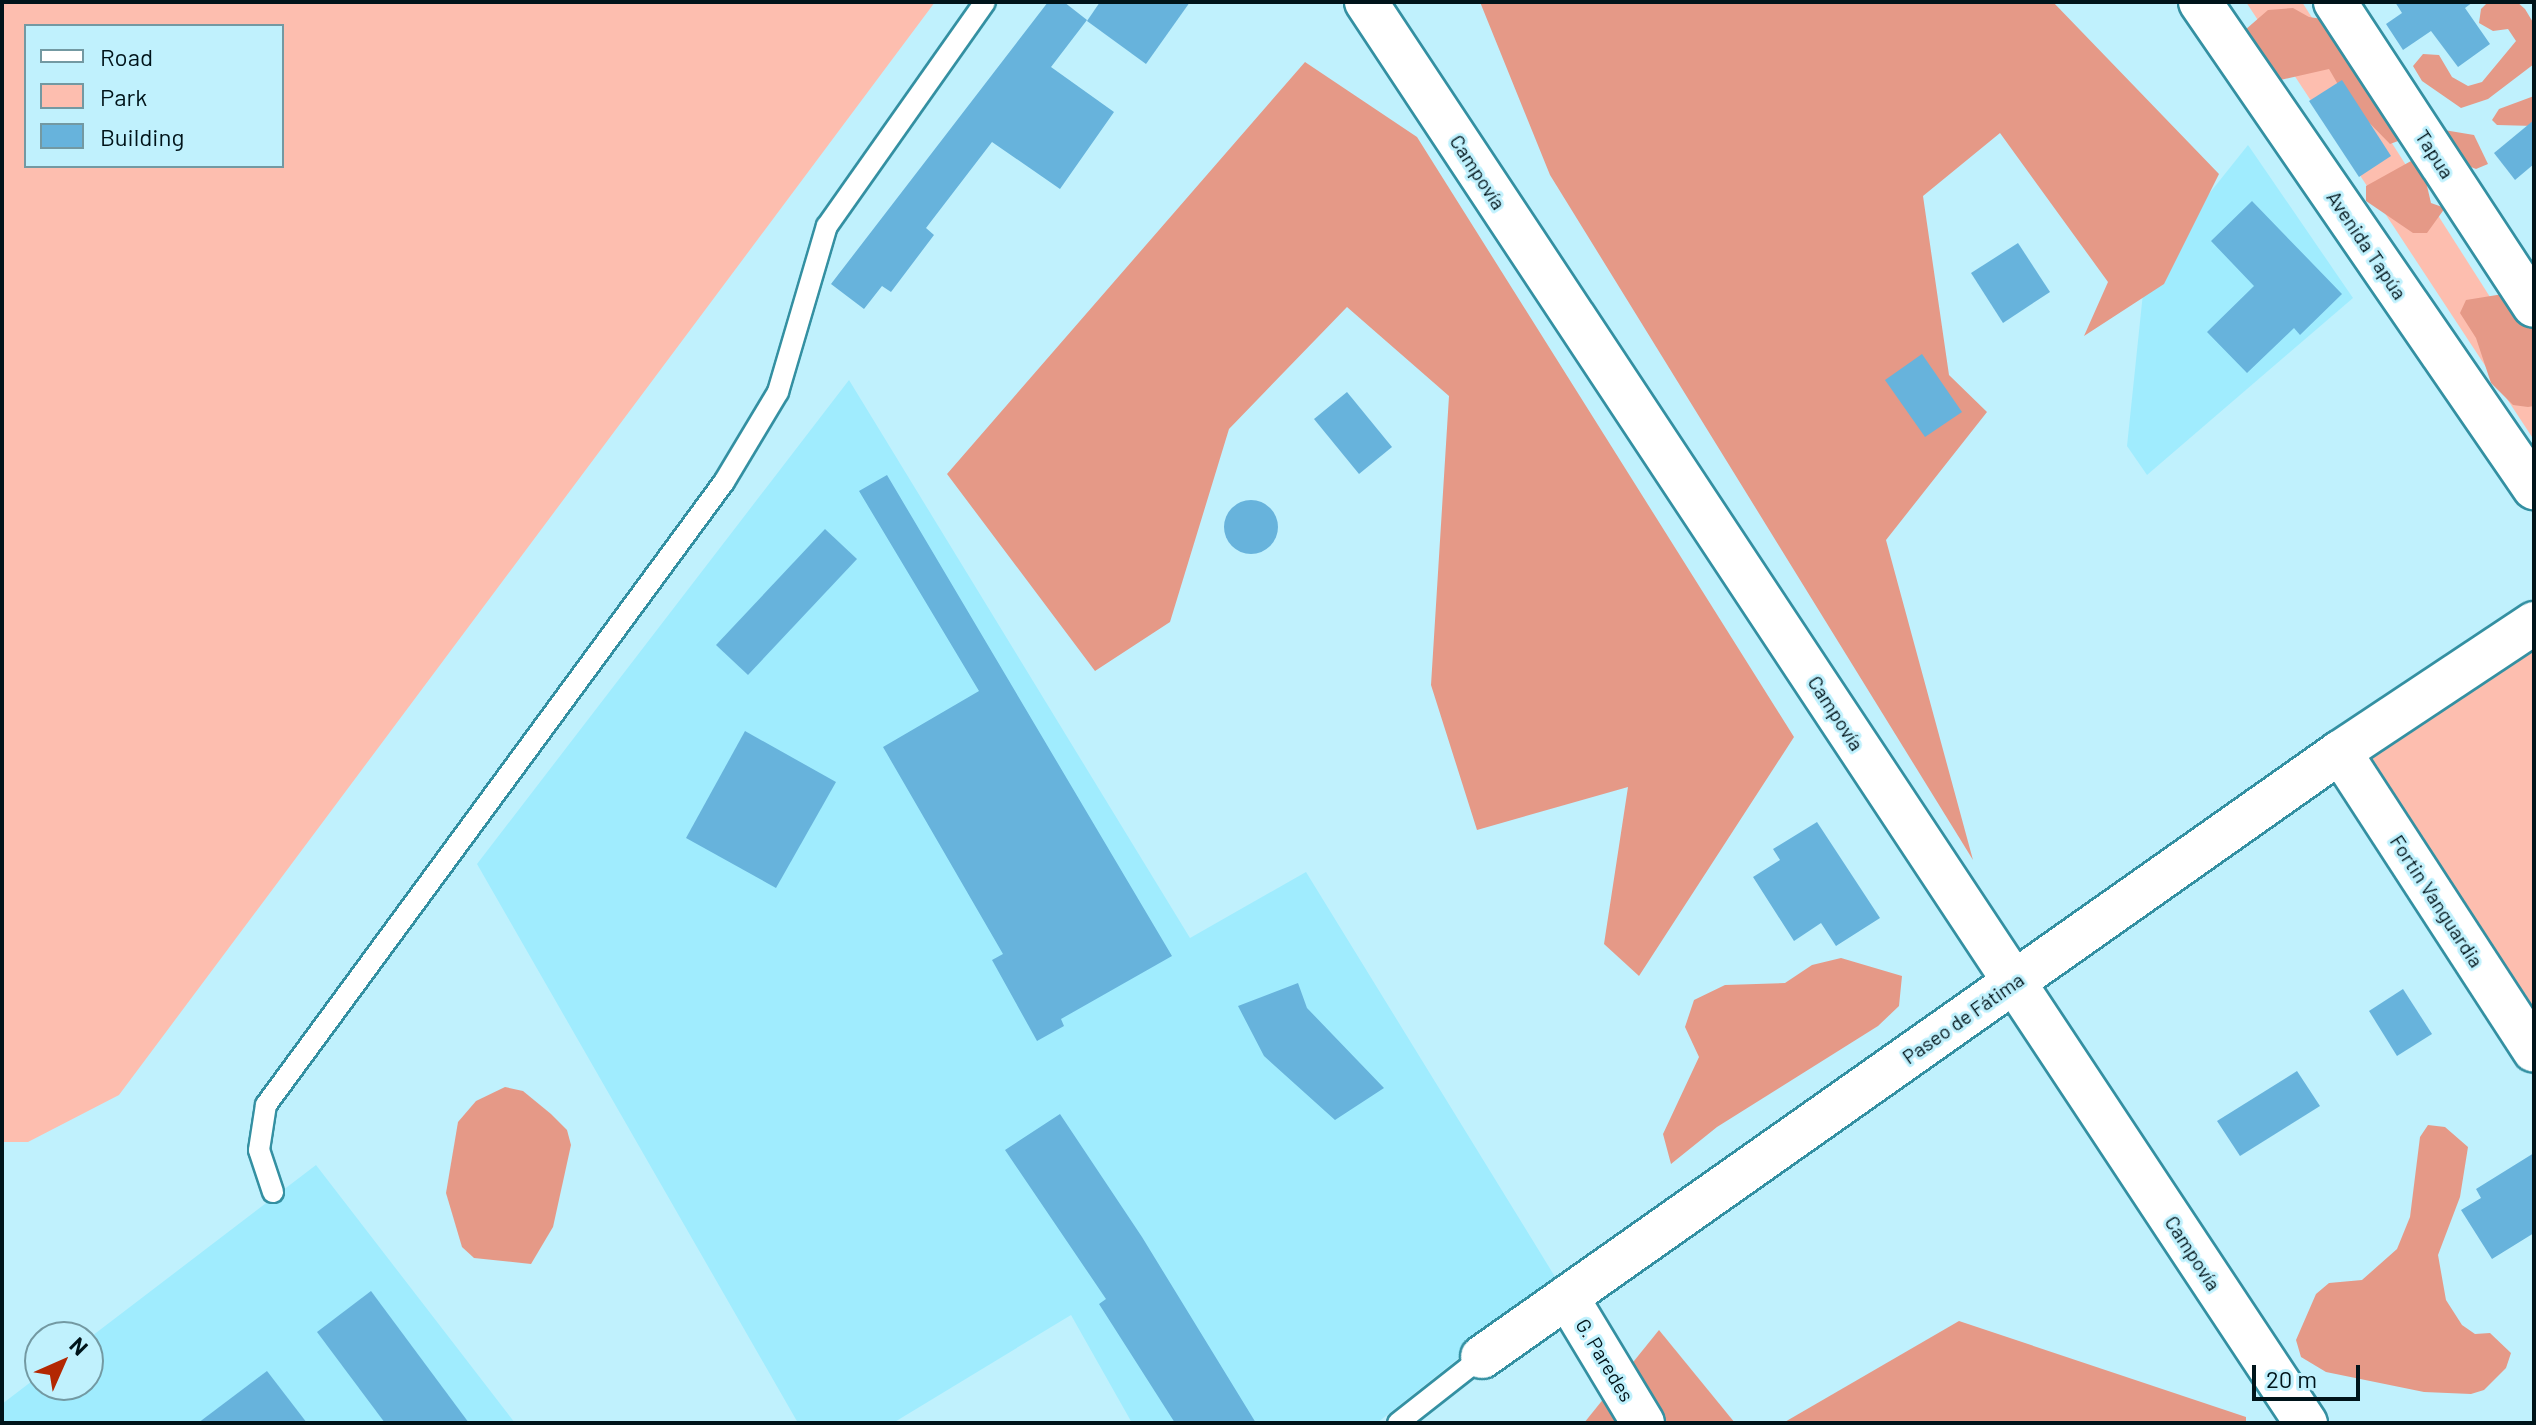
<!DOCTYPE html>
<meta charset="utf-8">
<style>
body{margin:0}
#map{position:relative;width:2536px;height:1425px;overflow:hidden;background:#c0f1fd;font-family:Barlow,sans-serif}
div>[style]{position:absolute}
.built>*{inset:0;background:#a0ecfe}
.green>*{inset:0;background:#fdbeaf}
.forest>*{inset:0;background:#e59987}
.building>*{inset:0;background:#67b3dc}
.round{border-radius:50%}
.roads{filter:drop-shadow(2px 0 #3490a2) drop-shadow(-2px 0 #3490a2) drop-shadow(0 2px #3490a2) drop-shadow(0 -2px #3490a2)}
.service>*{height:20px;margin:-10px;padding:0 10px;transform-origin:10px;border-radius:10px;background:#fff}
.minor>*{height:42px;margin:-21px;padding:0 21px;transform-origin:21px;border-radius:21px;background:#fff}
span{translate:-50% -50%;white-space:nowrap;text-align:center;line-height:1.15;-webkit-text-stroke:6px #c0f1fd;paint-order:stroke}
.street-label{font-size:20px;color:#00141a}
.frame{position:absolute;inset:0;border:4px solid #00141a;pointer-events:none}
.legend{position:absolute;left:24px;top:24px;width:260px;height:144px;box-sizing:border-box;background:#c0f1fd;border:2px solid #7399a2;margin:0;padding:10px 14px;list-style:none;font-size:24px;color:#00141a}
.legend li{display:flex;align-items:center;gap:16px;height:40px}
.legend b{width:40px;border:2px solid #7399a2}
.north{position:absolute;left:24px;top:1321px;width:80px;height:80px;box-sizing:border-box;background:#c0f1fd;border:2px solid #7399a2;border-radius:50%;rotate:45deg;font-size:22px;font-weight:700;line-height:32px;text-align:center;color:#00141a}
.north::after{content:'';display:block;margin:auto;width:28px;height:36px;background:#b32802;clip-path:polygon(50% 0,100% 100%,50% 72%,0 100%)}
.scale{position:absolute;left:2252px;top:1365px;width:108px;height:36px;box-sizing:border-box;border:4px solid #00141a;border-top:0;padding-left:10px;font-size:24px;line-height:28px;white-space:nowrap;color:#00141a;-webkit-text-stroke:6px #c0f1fd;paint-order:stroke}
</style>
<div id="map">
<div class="built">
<div style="clip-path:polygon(2248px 145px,2353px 298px,2147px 475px,2127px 446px,2145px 274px)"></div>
<div style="clip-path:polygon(849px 380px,1190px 938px,1306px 872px,1557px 1280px,1377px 1423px,1132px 1423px,1071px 1315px,893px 1423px,798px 1423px,477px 864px)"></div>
<div style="clip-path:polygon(316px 1165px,515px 1423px,2px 1423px,2px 1404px,40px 1375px,40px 1385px,88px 1385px,88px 1339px)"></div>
</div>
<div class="green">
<div style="clip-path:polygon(evenodd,2px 2px,935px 2px,119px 1095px,28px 1142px,2px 1142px,2px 2px,26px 26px,282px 26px,282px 166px,26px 166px,26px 26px)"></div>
<div style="clip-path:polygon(2246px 2px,2302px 2px,2534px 366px,2534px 440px)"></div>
<div style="clip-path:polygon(2534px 623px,2534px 1051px,2340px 752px)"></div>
</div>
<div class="forest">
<div style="clip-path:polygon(1480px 2px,2053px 2px,2219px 174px,2164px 284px,2084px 336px,2108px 282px,2000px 133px,1923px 196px,1949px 375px,1987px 412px,1886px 540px,1973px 860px,1550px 175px)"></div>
<div style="clip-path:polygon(2488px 2px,2517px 2px,2525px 9px,2534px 24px,2534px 64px,2488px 99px,2461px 108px,2422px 81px,2413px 66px,2423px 54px,2439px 55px,2452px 77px,2468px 86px,2482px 82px,2516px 41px,2508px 29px,2493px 31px,2479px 23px,2481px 9px)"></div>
<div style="clip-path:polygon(2293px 8px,2309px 17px,2342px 22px,2406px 138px,2390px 144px,2347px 100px,2329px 69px,2280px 80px,2266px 74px,2245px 30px,2268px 10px)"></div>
<div style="clip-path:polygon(1305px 62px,1417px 137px,1794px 737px,1639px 976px,1604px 944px,1628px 787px,1477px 830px,1431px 685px,1449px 396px,1347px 307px,1229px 429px,1170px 622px,1095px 671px,947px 474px)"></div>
<div style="clip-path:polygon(2534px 96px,2534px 126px,2497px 125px,2492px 120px,2499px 109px)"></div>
<div style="clip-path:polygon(2444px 130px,2474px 135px,2488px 164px,2476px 169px,2448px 158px)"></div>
<div style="clip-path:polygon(2420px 156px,2431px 203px,2445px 208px,2427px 233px,2413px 233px,2366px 201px,2366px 186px)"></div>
<div style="clip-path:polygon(2534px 289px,2534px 406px,2528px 407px,2513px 405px,2491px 383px,2476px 338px,2460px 313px,2466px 300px)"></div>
<div style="clip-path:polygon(1841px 958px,1902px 976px,1899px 1006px,1878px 1026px,1717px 1127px,1671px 1164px,1663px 1134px,1699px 1057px,1685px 1027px,1694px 1000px,1725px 985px,1785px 983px,1812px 965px)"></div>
<div style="clip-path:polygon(505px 1087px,523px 1091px,551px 1114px,567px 1130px,571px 1145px,553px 1227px,531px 1264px,474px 1258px,462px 1247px,446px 1193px,458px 1122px,476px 1101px)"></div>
<div style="clip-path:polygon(2428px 1125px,2445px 1127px,2468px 1147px,2460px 1197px,2438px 1255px,2446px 1300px,2462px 1325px,2475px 1334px,2490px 1333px,2511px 1353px,2506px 1368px,2484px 1390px,2471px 1394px,2424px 1392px,2326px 1372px,2301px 1357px,2296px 1340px,2316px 1294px,2329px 1283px,2362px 1280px,2397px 1249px,2410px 1217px,2420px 1137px)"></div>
<div style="clip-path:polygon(1959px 1321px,2246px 1417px,2246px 1423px,1783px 1423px)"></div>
<div style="clip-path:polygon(1659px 1330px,1735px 1423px,1584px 1423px)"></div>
</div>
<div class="building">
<div style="clip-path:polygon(1048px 2px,1064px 2px,1087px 20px,1051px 67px,1114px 112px,1060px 189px,992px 142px,926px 228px,934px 235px,891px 292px,882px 286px,864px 309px,831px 284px)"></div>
<div style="clip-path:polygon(1100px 2px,1190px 2px,1146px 64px,1087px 21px)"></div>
<div style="clip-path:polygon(2395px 2px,2473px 2px,2465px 8px,2490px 44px,2458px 67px,2431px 31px,2403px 50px,2386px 24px,2402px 13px)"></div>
<div style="clip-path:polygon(2342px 80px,2391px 156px,2359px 177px,2309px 101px)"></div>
<div style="clip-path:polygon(2534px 120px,2534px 164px,2515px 180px,2494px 153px)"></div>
<div style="clip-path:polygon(2252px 201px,2342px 294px,2300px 335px,2294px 328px,2247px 373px,2207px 332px,2254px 286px,2211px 241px)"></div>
<div style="clip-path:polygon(2018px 243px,2050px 292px,2003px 323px,1971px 273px)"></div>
<div style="clip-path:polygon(1922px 354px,1962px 412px,1925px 437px,1885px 380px)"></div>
<div style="clip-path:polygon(1347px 392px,1392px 447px,1359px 474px,1314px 419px)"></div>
<div style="clip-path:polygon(887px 475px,1172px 956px,1061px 1019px,1064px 1026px,1037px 1041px,992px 960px,1003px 954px,883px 747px,979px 691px,859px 491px)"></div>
<div class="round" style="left:1224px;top:500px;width:54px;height:54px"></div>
<div style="clip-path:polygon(825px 529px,857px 559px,748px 675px,716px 645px)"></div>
<div style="clip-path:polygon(745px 731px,836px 782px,776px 888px,686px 838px)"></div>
<div style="clip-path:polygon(1817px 822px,1880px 918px,1836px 946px,1821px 923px,1794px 941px,1753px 877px,1780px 860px,1773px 849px)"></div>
<div style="clip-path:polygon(1298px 983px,1307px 1008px,1384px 1088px,1335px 1120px,1264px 1056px,1238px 1006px)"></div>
<div style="clip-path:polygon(2403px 989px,2432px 1034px,2397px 1056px,2369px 1011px)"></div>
<div style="clip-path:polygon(2297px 1071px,2320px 1106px,2240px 1156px,2217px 1121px)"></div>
<div style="clip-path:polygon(1060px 1114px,1142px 1237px,1256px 1423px,1175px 1423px,1099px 1304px,1106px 1299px,1005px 1150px)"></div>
<div style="clip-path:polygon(2534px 1153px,2534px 1233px,2492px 1259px,2461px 1210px,2481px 1198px,2476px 1189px)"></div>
<div style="clip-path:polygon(371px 1291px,469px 1423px,385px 1423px,317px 1332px)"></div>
<div style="clip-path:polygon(267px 1371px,307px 1423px,198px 1423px)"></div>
</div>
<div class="roads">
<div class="service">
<div style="left:273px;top:1192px;width:44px;rotate:-108.4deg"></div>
<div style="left:259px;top:1150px;width:46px;rotate:-81.2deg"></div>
<div style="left:266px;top:1105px;width:773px;rotate:-53.68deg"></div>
<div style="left:724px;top:482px;width:105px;rotate:-59deg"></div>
<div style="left:778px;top:392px;width:173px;rotate:-73.6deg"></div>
<div style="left:827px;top:226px;width:274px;rotate:-54.8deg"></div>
<div style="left:1398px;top:1423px;width:107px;rotate:-38.2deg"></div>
</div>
<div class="minor">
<div style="left:1366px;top:2px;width:1704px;rotate:56.52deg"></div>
<div style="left:2200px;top:2px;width:590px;rotate:55.5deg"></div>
<div style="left:2335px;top:2px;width:363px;rotate:56.8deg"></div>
<div style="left:2340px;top:752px;width:356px;rotate:57deg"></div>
<div style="left:1567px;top:1297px;width:147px;rotate:58.9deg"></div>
<div style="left:1482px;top:1357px;width:1050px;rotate:-35.19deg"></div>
<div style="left:2340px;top:752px;width:233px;rotate:-33.6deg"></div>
</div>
</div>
<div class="street-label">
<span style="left:2435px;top:154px;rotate:57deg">Tapua</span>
<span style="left:1478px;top:172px;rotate:57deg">Campovía</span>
<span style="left:2367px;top:245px;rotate:56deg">Avenida Tapúa</span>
<span style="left:1836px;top:713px;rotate:57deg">Campovía</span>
<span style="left:2437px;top:901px;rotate:57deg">Fortin Vanguardia</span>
<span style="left:1963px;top:1018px;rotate:-35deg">Paseo de Fátima</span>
<span style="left:2193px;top:1253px;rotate:57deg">Campovía</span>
<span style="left:1605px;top:1360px;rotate:59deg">G. Paredes</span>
</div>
<div class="frame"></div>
<ul class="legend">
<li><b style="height:10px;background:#fff"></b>Road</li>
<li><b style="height:22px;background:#fdbeaf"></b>Park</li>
<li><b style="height:22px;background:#67b3dc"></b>Building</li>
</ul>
<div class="north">N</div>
<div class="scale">20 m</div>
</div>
